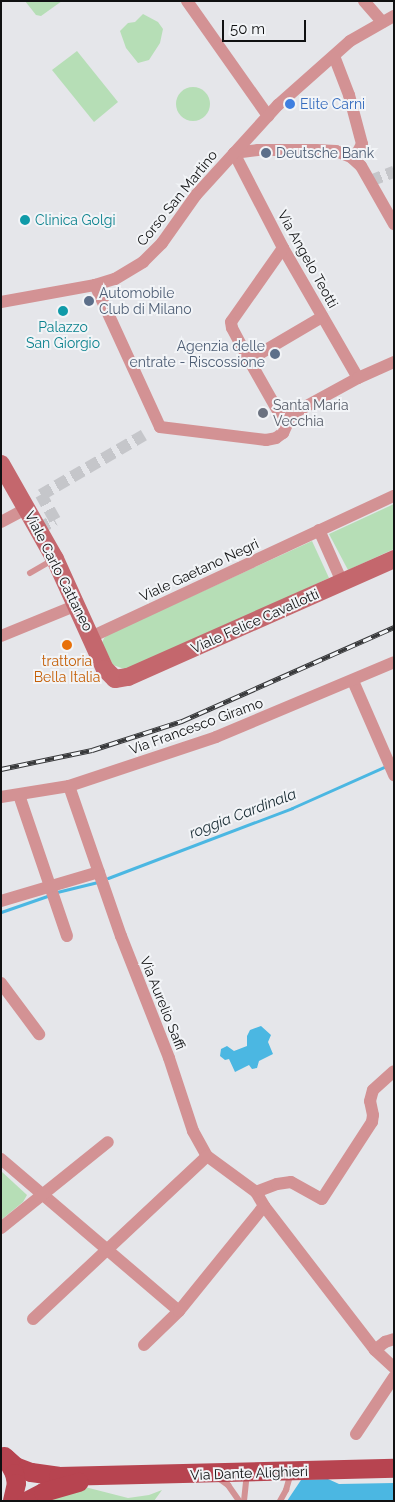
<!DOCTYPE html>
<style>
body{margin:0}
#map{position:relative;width:395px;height:1502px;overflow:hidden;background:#e5e6ea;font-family:Raleway,sans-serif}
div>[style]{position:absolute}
.green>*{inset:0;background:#b6deb6}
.round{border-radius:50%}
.water>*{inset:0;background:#4bb7e2}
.stream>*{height:3px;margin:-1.5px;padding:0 1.5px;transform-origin:1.5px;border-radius:1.5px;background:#4bb7e2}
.street-tunnel>*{height:12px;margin-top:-6px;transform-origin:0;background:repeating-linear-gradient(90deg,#c5c6ca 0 12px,transparent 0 18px)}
.lane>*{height:6px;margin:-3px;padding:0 3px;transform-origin:3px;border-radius:3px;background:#d39294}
.street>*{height:12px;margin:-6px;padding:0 6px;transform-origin:6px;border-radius:6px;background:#d39294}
.secondary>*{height:18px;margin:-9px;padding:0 9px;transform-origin:9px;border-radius:9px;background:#c4676d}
.primary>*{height:19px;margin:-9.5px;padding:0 9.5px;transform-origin:9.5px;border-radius:9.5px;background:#b74450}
.rail>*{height:5px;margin-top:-2.5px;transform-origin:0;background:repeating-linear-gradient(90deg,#f2f4f7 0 9px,#38393b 0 18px);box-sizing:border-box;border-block:1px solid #38393b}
.dots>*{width:14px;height:14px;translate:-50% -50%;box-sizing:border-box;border:2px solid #f2f4f7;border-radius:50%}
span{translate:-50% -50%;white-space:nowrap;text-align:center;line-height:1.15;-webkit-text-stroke:4px #f2f4f7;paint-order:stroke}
.shop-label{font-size:14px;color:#366cbe}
.left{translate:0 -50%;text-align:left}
.service-label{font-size:14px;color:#4e5e75}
.right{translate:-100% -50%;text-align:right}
.street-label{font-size:14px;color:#101112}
.culture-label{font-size:14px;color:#0d838f}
.worship-label{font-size:14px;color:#5b616d}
.food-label{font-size:14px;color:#c56008}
.water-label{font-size:15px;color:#1a2d35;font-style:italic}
.frame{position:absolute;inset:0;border:2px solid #101112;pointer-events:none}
.scale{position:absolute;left:222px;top:20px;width:84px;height:22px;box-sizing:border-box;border:2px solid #101112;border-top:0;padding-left:6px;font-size:15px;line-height:18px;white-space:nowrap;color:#101112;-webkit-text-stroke:4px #f2f4f7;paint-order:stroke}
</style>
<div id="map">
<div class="green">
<div style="clip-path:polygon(25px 1px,62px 1px,41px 16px,36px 15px)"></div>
<div style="clip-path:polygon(143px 14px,158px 22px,163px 29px,160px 43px,149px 60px,138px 63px,126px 48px,120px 31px,128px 23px,135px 22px)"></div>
<div style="clip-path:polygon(77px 51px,118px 102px,94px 122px,52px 70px)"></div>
<div class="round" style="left:176px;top:87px;width:34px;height:34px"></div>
<div style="clip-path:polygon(394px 504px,394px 549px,348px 570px,329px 534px)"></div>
<div style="clip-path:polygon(312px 541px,329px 578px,134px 669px,127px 670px,113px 665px,102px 643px,104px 638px,109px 634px)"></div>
<div style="clip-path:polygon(1px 1171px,27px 1195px,23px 1202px,1px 1220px)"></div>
<div style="clip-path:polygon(85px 1487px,128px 1498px,149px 1495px,162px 1490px,154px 1501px,37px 1501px)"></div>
</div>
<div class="water">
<div style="clip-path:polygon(261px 1026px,271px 1035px,268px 1042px,273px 1054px,259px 1061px,257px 1068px,252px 1069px,249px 1065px,235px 1072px,229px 1059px,225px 1060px,220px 1056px,221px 1049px,227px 1046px,234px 1051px,247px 1046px,247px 1036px,250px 1030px)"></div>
<div style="clip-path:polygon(328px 1479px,339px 1484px,394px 1483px,394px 1501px,287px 1501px,301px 1480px)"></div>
</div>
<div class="stream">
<div style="left:108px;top:878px;width:197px;rotate:-20.8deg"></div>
<div style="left:292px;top:808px;width:101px;rotate:-24deg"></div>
<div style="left:57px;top:892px;width:42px;rotate:-13.7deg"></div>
<div style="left:1px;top:912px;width:52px;rotate:-19.1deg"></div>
</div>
<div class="street-tunnel">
<div style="left:370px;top:181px;width:26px;rotate:-21deg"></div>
<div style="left:38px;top:529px;width:19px;rotate:-28deg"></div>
<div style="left:55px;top:520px;width:29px;rotate:-119deg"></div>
<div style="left:41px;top:495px;width:119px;rotate:-30.2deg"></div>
</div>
<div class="lane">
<div style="left:30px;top:573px;width:28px;rotate:-30deg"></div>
<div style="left:217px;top:1477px;width:14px;rotate:36deg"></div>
<div style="left:228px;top:1485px;width:19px;rotate:55deg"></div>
<div style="left:244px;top:1501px;width:28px;rotate:-84deg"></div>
<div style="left:280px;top:1501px;width:13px;rotate:-61deg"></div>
<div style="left:286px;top:1490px;width:18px;rotate:-74deg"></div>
</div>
<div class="street">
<div style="left:187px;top:1px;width:141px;rotate:54.8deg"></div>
<div style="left:364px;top:1px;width:28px;rotate:49deg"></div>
<div style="left:334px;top:56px;width:42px;rotate:69deg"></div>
<div style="left:349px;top:95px;width:51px;rotate:75.1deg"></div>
<div style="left:362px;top:144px;width:17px;rotate:118deg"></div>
<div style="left:234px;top:153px;width:107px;rotate:62.7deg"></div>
<div style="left:283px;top:248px;width:150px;rotate:60deg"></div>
<div style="left:234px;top:153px;width:24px;rotate:-7deg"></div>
<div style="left:258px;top:150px;width:58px"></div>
<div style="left:316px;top:150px;width:20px;rotate:3deg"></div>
<div style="left:336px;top:151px;width:16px;rotate:22deg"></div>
<div style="left:351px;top:157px;width:13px;rotate:42deg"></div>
<div style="left:361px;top:166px;width:67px;rotate:60.4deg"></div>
<div style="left:283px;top:248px;width:90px;rotate:125.1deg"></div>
<div style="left:231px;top:322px;width:6px;rotate:81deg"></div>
<div style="left:232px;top:328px;width:36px;rotate:62deg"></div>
<div style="left:249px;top:360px;width:75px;rotate:60.4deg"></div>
<div style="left:95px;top:285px;width:156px;rotate:65.4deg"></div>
<div style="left:160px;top:427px;width:107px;rotate:7deg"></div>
<div style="left:266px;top:440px;width:10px;rotate:-11deg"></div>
<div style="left:276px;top:438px;width:9px;rotate:-36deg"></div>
<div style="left:283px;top:433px;width:21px;rotate:-65deg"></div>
<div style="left:292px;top:414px;width:75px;rotate:-28.6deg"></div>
<div style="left:358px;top:378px;width:39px;rotate:-24deg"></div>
<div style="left:1px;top:302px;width:96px;rotate:-10.3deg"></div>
<div style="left:95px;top:285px;width:21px;rotate:-17deg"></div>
<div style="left:115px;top:279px;width:33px;rotate:-31deg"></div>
<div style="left:143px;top:262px;width:27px;rotate:-45deg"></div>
<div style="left:162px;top:243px;width:59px;rotate:-54.7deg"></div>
<div style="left:196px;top:195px;width:122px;rotate:-47.7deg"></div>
<div style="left:278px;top:105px;width:96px;rotate:-41.6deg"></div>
<div style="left:350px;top:41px;width:51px;rotate:-29.6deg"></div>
<div style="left:249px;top:360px;width:85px;rotate:-30.5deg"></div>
<div style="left:1px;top:522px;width:30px;rotate:-28deg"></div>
<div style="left:319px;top:530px;width:57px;rotate:66.1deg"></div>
<div style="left:1px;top:636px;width:82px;rotate:-22.2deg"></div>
<div style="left:91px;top:637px;width:334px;rotate:-25deg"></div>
<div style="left:353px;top:681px;width:103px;rotate:66.4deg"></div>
<div style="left:69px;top:786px;width:159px;rotate:70.9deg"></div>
<div style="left:121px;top:936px;width:131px;rotate:68.5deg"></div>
<div style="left:169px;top:1058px;width:77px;rotate:71.8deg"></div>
<div style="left:193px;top:1131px;width:29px;rotate:61deg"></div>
<div style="left:207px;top:1156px;width:61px;rotate:36.3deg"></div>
<div style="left:256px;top:1192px;width:16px;rotate:60deg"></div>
<div style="left:264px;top:1206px;width:182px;rotate:52.4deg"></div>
<div style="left:375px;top:1350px;width:26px;rotate:43deg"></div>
<div style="left:19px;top:795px;width:149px;rotate:71.2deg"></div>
<div style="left:1px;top:797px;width:69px;rotate:-9.2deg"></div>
<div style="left:69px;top:786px;width:155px;rotate:-18.4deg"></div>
<div style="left:216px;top:737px;width:193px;rotate:-22.8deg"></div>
<div style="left:1px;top:901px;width:102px;rotate:-16.5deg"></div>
<div style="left:1px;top:983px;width:64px;rotate:53.3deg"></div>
<div style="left:1px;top:1159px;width:234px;rotate:40.5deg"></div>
<div style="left:256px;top:1192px;width:22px;rotate:-21deg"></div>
<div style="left:277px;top:1184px;width:14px;rotate:-8deg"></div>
<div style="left:291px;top:1182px;width:35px;rotate:29deg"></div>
<div style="left:322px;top:1199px;width:92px;rotate:-57deg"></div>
<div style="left:372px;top:1122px;width:7px;rotate:-82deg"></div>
<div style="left:373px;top:1115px;width:14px;rotate:-102deg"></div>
<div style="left:370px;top:1101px;width:11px;rotate:-75deg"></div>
<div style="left:373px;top:1090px;width:28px;rotate:-42deg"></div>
<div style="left:1px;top:1228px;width:137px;rotate:-38.8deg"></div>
<div style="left:33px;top:1319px;width:238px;rotate:-43.1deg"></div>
<div style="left:144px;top:1345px;width:49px;rotate:-44.2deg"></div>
<div style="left:179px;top:1311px;width:135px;rotate:-51deg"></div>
<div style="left:375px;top:1350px;width:13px;rotate:-39deg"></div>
<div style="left:385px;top:1342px;width:9px;rotate:-18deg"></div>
<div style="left:356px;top:1434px;width:69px;rotate:-56.3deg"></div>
</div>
<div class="secondary">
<div style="left:1px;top:464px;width:109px;rotate:60.4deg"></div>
<div style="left:55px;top:559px;width:121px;rotate:65.6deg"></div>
<div style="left:105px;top:669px;width:14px;rotate:45deg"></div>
<div style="left:115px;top:679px;width:13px;rotate:-9deg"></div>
<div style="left:128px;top:677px;width:291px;rotate:-23.9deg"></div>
</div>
<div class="primary">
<div style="left:4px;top:1456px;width:15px;rotate:42deg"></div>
<div style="left:15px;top:1466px;width:17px;rotate:21deg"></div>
<div style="left:31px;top:1472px;width:27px;rotate:8deg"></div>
<div style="left:58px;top:1476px;width:336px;rotate:-1.4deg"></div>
<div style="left:6px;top:1458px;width:17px;rotate:62deg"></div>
<div style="left:14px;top:1473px;width:10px;rotate:79deg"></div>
<div style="left:16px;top:1483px;width:18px;rotate:103deg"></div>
<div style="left:26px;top:1501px;width:19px;rotate:-28deg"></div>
<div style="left:43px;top:1492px;width:37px;rotate:-16deg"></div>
</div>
<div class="rail">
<div style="left:1px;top:769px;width:93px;rotate:-11.8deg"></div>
<div style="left:92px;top:750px;width:95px;rotate:-17.9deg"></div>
<div style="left:182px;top:721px;width:232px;rotate:-23.9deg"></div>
</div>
<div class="dots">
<div style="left:290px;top:104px;background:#3f7fe0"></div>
<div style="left:266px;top:153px;background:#5c6f8a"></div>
<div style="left:25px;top:220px;background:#0f9aa8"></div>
<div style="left:89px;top:301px;background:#5c6f8a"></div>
<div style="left:63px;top:311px;background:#0f9aa8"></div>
<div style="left:275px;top:354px;background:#5c6f8a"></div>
<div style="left:263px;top:413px;background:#6b7280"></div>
<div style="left:67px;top:645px;background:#e8710a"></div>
</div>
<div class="shop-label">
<span class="left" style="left:300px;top:104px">Elite Carni</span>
</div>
<div class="service-label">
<span class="left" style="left:276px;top:153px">Deutsche Bank</span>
<span class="left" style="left:99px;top:301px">Automobile<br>Club di Milano</span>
<span class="right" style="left:265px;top:354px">Agenzia delle<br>entrate - Riscossione</span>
</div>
<div class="street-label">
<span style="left:177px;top:198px;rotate:-51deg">Corso San Martino</span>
<span style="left:308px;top:259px;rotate:61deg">Via Angelo Teotti</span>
<span style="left:199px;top:570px;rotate:-25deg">Viale Gaetano Negri</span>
<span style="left:59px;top:571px;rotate:63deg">Viale Carlo Cattaneo</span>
<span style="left:255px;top:621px;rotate:-24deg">Viale Felice Cavallotti</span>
<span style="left:196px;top:726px;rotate:-20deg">Via Francesco Giramo</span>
<span style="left:163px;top:1003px;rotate:68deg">Via Aurelio Saffi</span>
<span style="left:249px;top:1473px;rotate:-2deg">Via Dante Alighieri</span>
</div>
<div class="culture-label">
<span class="left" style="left:35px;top:220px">Clinica Golgi</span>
<span style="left:63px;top:335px">Palazzo<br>San Giorgio</span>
</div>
<div class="worship-label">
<span class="left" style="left:273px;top:413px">Santa Maria<br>Vecchia</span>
</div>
<div class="food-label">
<span style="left:67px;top:669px">trattoria<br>Bella Italia</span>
</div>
<div class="water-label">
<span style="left:243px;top:814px;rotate:-21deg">roggia Cardinala</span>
</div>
<div class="frame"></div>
<div class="scale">50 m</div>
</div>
